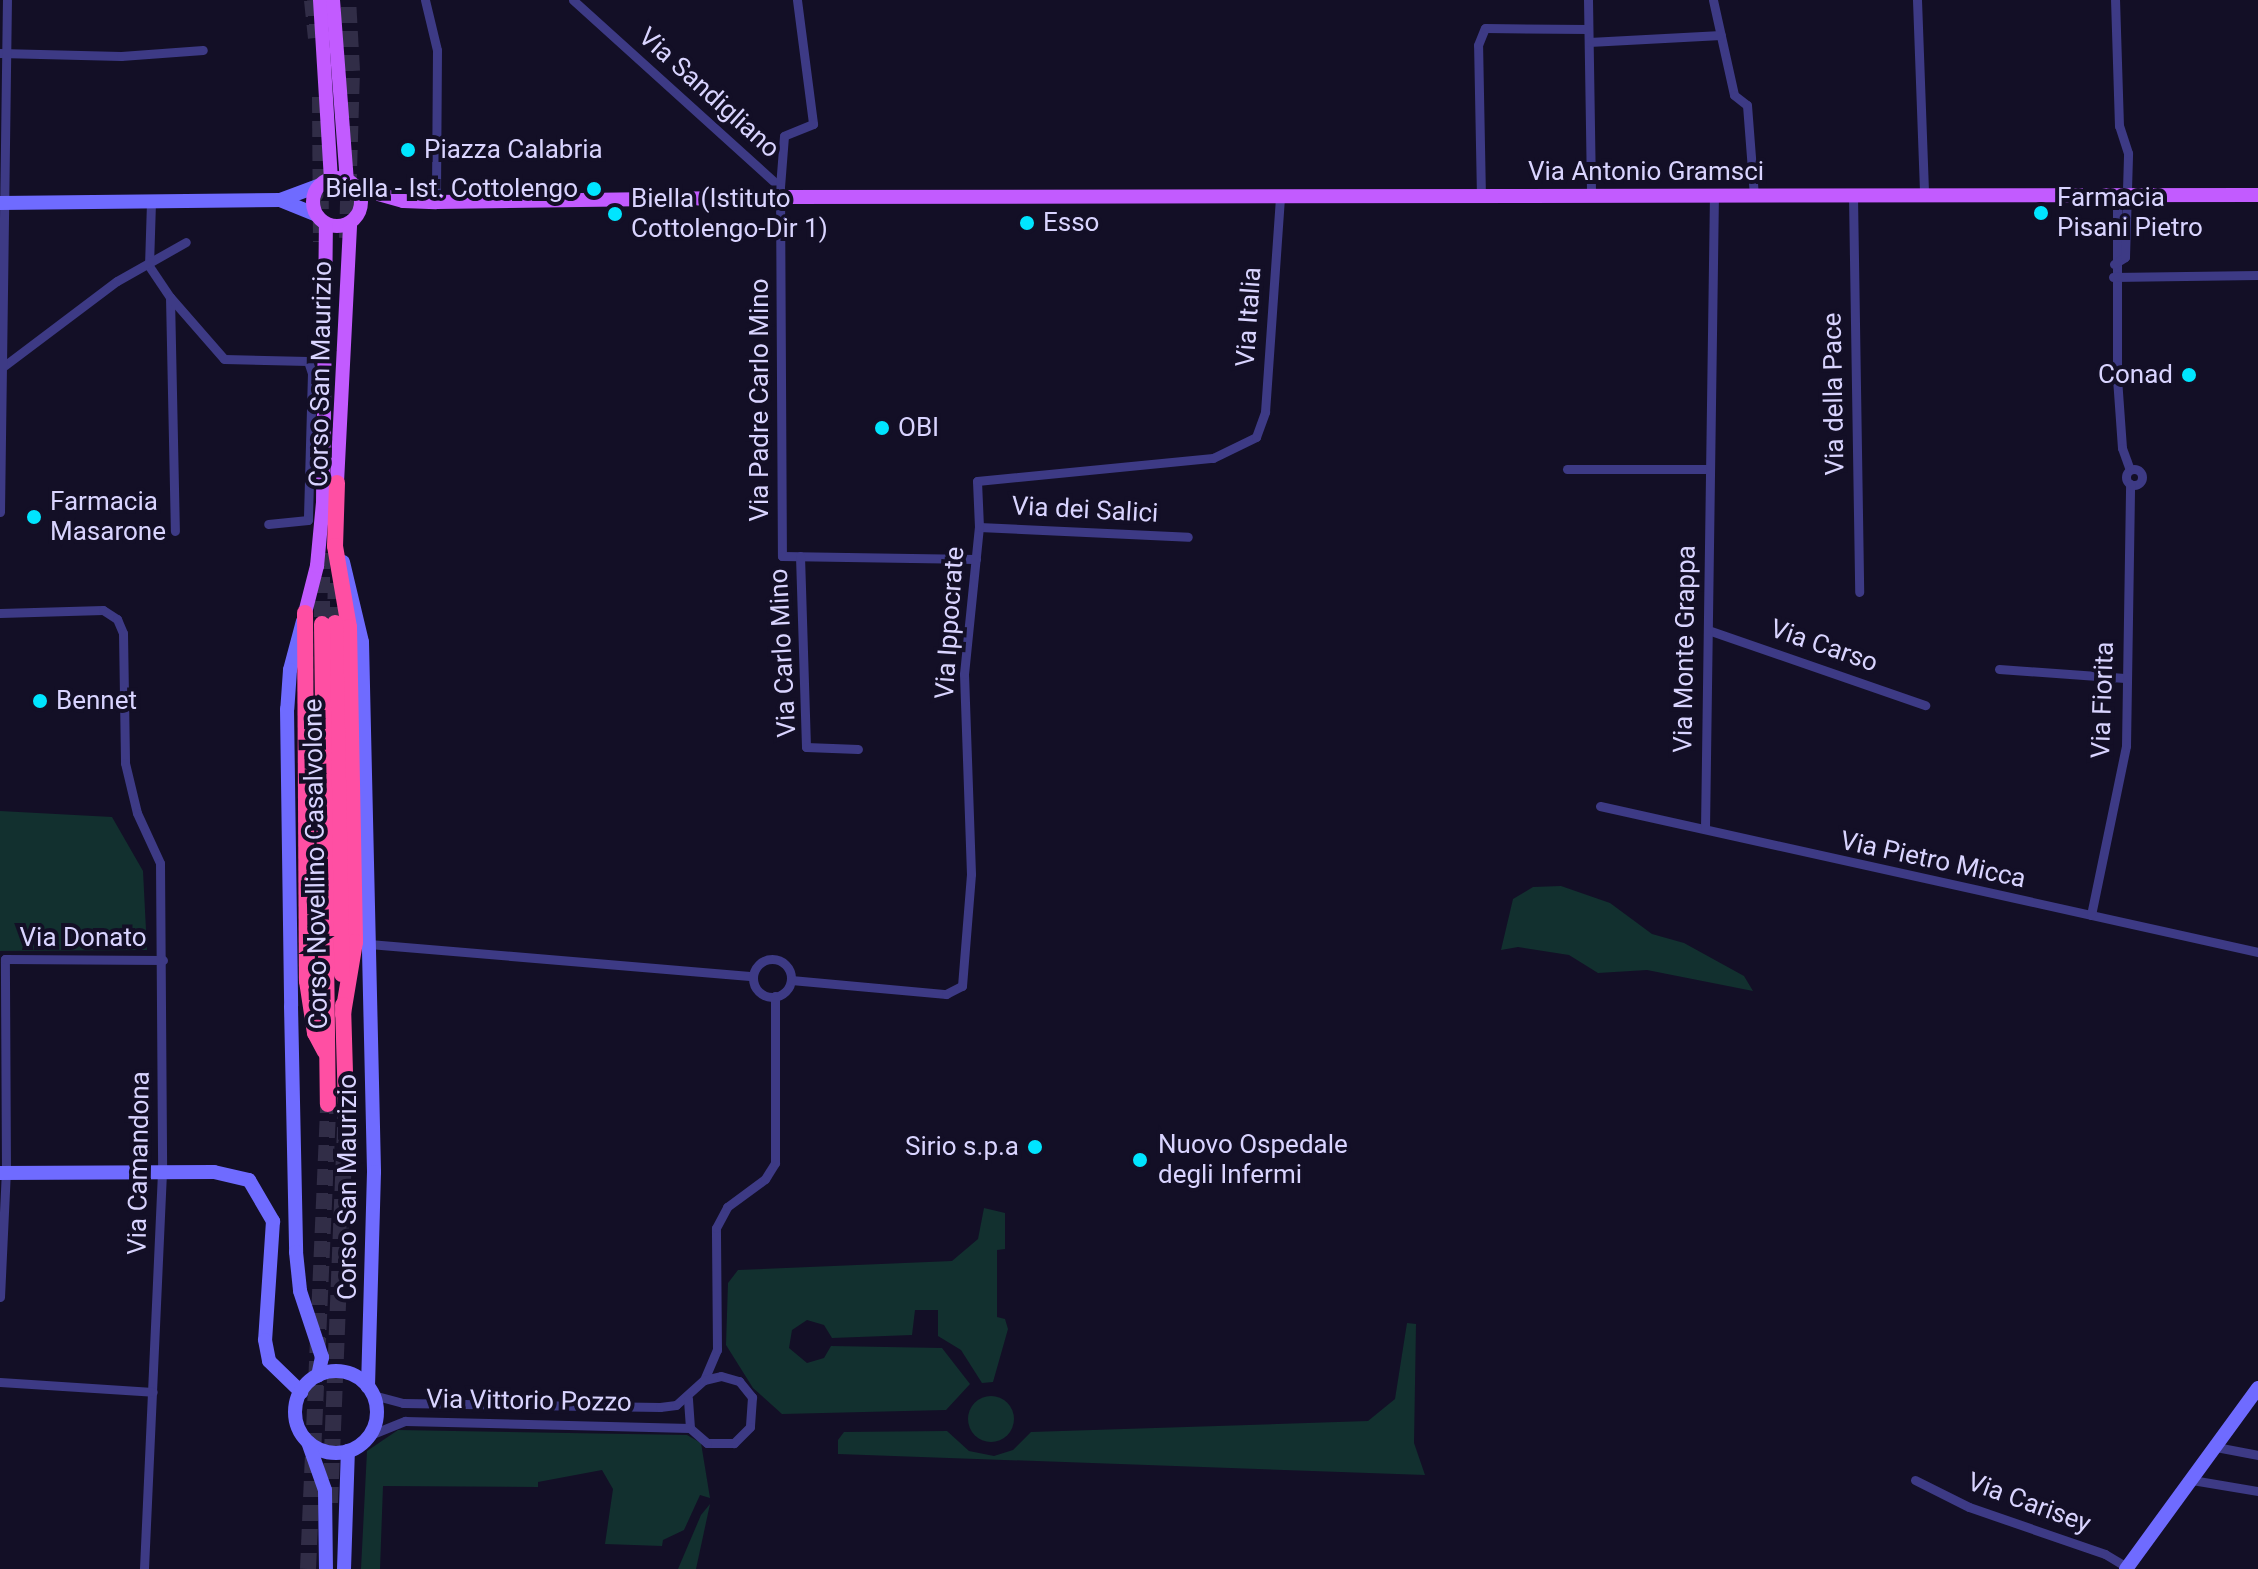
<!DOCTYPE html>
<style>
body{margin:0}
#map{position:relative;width:2258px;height:1569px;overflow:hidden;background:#130f26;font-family:Roboto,sans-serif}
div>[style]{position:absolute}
.green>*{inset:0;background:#12302f}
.round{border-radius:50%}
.highway-tunnel>*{height:16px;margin-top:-8px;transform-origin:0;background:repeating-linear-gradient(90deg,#312d47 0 16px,transparent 0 24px)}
.street>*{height:9px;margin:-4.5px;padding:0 4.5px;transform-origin:4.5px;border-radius:4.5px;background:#3d3a85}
.street>.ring{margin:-4.5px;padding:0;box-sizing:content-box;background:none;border:9px solid #3d3a85;border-radius:50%}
.secondary>*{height:14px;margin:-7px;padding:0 7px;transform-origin:7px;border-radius:7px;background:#6f6bff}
.secondary>.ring{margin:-7px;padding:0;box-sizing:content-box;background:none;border:14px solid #6f6bff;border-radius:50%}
.primary>*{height:14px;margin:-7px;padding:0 7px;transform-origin:7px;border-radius:7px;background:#c25bff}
.primary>.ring{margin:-7px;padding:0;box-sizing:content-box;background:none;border:14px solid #c25bff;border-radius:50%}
.highway>*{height:16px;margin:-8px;padding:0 8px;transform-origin:8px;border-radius:8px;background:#ff4fa3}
.dots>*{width:22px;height:22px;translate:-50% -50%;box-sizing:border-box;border:4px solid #130f26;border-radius:50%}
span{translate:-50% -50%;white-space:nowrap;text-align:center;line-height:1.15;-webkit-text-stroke:8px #130f26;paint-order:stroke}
.street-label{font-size:26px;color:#d9d4ff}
.poi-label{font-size:26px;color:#d9d4ff}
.left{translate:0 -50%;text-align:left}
.right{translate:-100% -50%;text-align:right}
</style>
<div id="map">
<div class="green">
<div style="clip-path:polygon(0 811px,112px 817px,143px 871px,147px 950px,0 951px)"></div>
<div style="clip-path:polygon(1561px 886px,1610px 903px,1652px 934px,1684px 943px,1744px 976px,1753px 991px,1647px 970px,1598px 973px,1569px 955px,1518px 947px,1501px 950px,1513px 899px,1533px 887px)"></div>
<div style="clip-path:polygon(984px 1208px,1005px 1213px,1005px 1249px,997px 1250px,997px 1317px,1005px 1319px,1008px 1329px,993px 1382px,982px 1383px,961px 1350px,938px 1336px,938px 1310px,915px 1310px,912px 1335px,832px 1338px,824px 1325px,807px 1320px,792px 1330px,789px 1348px,807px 1363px,824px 1358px,831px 1346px,942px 1348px,970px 1384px,946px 1410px,782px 1414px,753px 1388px,726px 1345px,728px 1283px,738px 1270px,952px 1261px,978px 1239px)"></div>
<div style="clip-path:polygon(1407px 1323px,1416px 1324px,1414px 1443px,1425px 1475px,838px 1454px,838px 1440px,844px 1432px,947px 1431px,969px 1451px,994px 1456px,1013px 1450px,1031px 1432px,1368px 1421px,1395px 1399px)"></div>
<div class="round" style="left:968px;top:1396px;width:46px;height:46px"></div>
<div style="clip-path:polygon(398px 1430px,687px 1435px,701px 1443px,710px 1498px,700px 1495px,684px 1530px,663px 1540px,662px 1546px,605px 1544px,613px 1489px,602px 1470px,538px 1482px,538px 1487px,383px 1486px,380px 1569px,361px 1569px,367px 1451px)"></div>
<div style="clip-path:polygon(710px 1504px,696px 1569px,678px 1569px,701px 1515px)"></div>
</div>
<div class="highway-tunnel">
<div style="left:312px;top:0;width:38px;rotate:84deg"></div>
<div style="left:320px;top:97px;width:145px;rotate:89.6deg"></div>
<div style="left:347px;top:238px;width:167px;rotate:-88.3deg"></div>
<div style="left:352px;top:71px;width:71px;rotate:-93.2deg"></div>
<div style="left:322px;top:553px;width:71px;rotate:90deg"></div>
<div style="left:335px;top:623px;width:46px;rotate:-88.8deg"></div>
<div style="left:330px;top:1503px;width:399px;rotate:-87.7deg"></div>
<div style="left:308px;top:1569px;width:465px;rotate:-87.5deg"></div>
</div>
<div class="street">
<div style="left:425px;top:0;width:51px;rotate:76.5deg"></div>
<div style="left:437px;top:50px;width:152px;rotate:90.4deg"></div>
<div style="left:573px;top:0;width:279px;rotate:42.1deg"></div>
<div style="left:797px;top:0;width:125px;rotate:82.6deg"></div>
<div style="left:813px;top:124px;width:31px;rotate:158deg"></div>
<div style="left:784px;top:136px;width:51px;rotate:94.5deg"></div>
<div style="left:780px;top:187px;width:369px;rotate:89.7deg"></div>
<div style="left:782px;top:556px;width:194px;rotate:0.9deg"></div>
<div style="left:1588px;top:0;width:197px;rotate:89.1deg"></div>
<div style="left:1713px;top:0;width:97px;rotate:77.5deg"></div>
<div style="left:1734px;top:95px;width:16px;rotate:38deg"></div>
<div style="left:1747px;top:105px;width:91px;rotate:85.6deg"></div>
<div style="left:1917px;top:0;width:195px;rotate:87.9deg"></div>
<div style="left:1589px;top:42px;width:132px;rotate:-3deg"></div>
<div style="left:0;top:53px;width:121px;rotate:1.4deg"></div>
<div style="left:121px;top:56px;width:82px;rotate:-4.2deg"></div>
<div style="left:1853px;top:196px;width:396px;rotate:89.1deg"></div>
<div style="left:2117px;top:196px;width:182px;rotate:90deg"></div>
<div style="left:2117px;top:378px;width:70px;rotate:85.9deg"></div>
<div style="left:2122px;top:448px;width:23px;rotate:70deg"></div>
<div style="left:1481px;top:197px;width:152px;rotate:-91.1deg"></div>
<div style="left:1478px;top:45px;width:18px;rotate:-68deg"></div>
<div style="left:1485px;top:28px;width:103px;rotate:0.6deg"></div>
<div style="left:151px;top:202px;width:64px;rotate:91.8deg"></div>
<div style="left:149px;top:266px;width:37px;rotate:56deg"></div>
<div style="left:170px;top:297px;width:234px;rotate:88.8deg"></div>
<div style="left:2114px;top:264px;width:13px;rotate:-32deg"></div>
<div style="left:2125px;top:257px;width:104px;rotate:-88.3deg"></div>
<div style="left:2128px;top:153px;width:28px;rotate:-108deg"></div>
<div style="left:2119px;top:126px;width:126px;rotate:-91.8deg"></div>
<div style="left:2113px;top:277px;width:145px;rotate:-0.8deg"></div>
<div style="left:170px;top:297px;width:82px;rotate:48.9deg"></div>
<div style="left:224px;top:359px;width:84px;rotate:1.4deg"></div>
<div style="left:308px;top:361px;width:13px;rotate:72deg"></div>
<div style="left:312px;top:373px;width:147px;rotate:91.6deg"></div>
<div style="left:308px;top:520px;width:40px;rotate:174.3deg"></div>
<div style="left:4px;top:366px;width:141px;rotate:-37deg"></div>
<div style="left:117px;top:281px;width:79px;rotate:-29.5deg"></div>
<div class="ring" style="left:2126px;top:469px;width:7px;height:7px"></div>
<div style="left:1567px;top:469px;width:142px"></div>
<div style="left:0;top:512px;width:512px;rotate:-89.22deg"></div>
<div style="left:979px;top:527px;width:209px;rotate:2.7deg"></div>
<div style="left:800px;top:556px;width:191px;rotate:88.2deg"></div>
<div style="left:806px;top:747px;width:52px;rotate:2.2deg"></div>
<div style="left:0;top:613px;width:103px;rotate:-1.7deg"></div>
<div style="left:103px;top:610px;width:17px;rotate:33deg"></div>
<div style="left:117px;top:619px;width:15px;rotate:67deg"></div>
<div style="left:123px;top:633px;width:130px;rotate:89.1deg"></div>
<div style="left:125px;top:763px;width:51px;rotate:76.5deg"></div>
<div style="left:137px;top:813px;width:55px;rotate:65.3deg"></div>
<div style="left:160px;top:863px;width:309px;rotate:89.6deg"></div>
<div style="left:162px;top:1172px;width:397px;rotate:92.6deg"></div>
<div style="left:1708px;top:630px;width:230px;rotate:19.1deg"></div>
<div style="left:1999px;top:669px;width:126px;rotate:4.1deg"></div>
<div style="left:1600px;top:806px;width:674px;rotate:12.51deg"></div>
<div style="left:1705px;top:829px;width:633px;rotate:-89.19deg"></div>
<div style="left:2091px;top:915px;width:173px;rotate:-78.3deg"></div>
<div style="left:2126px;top:746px;width:262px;rotate:-89.1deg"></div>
<div style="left:369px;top:944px;width:385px;rotate:4.8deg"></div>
<div class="ring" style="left:753px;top:959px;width:29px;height:29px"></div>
<div style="left:791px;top:980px;width:156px;rotate:5.2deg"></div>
<div style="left:946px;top:994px;width:18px;rotate:-27deg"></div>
<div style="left:962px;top:986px;width:112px;rotate:-85.4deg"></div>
<div style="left:971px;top:874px;width:200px;rotate:-92deg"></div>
<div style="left:964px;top:674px;width:148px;rotate:-84.2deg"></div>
<div style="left:979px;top:527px;width:46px;rotate:-92.5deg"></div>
<div style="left:977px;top:481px;width:237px;rotate:-5.6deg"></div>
<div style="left:1213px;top:458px;width:48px;rotate:-26deg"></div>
<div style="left:1256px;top:437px;width:27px;rotate:-70deg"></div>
<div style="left:1265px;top:412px;width:216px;rotate:-86deg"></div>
<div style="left:0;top:1297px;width:125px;rotate:-87.3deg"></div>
<div style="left:6px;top:1172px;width:213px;rotate:-90.3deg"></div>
<div style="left:5px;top:959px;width:158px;rotate:0.4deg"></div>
<div style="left:704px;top:1380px;width:33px;rotate:-67deg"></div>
<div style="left:717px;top:1350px;width:122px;rotate:-90.5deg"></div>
<div style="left:716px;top:1228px;width:24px;rotate:-62deg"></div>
<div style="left:727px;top:1207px;width:47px;rotate:-36.4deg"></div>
<div style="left:765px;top:1179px;width:19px;rotate:-58deg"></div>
<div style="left:775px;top:1163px;width:167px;rotate:-90deg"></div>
<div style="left:0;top:1382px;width:153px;rotate:3.7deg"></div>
<div style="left:373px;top:1395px;width:31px;rotate:15deg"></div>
<div style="left:403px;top:1403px;width:257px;rotate:0.9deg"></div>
<div style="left:660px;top:1407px;width:16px;rotate:-7deg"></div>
<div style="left:676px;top:1405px;width:38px;rotate:-42deg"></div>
<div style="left:704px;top:1380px;width:17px;rotate:-13deg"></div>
<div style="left:721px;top:1376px;width:19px;rotate:16deg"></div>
<div style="left:739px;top:1381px;width:21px;rotate:51deg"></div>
<div style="left:752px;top:1397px;width:30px;rotate:94deg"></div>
<div style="left:750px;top:1427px;width:23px;rotate:135deg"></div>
<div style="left:734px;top:1443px;width:27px;rotate:180deg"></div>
<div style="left:707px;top:1443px;width:23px;rotate:-139deg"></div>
<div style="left:690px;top:1428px;width:30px;rotate:-94deg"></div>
<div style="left:370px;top:1435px;width:38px;rotate:-22deg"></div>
<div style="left:405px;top:1421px;width:285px;rotate:1.4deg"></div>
<div style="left:2216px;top:1447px;width:43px;rotate:10.8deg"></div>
<div style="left:1915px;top:1480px;width:60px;rotate:26.6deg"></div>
<div style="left:1969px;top:1507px;width:144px;rotate:19.1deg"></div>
<div style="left:2105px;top:1554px;width:26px;rotate:31deg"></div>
<div style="left:2192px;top:1480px;width:67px;rotate:9.5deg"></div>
</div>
<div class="secondary">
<div style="left:280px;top:200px;width:38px;rotate:22deg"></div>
<div style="left:0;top:203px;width:280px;rotate:-0.6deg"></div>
<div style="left:280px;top:200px;width:40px;rotate:-20.2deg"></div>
<div style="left:343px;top:562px;width:82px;rotate:76.6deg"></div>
<div style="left:362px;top:642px;width:530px;rotate:88.7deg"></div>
<div style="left:374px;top:1172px;width:215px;rotate:91.6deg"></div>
<div style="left:303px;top:621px;width:51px;rotate:104.9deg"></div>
<div style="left:290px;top:670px;width:39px;rotate:94deg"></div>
<div style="left:287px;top:709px;width:297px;rotate:89.2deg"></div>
<div style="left:291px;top:1006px;width:246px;rotate:88.8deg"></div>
<div style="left:296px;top:1252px;width:39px;rotate:84deg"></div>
<div style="left:300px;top:1291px;width:70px;rotate:71.6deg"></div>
<div style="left:322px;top:1357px;width:19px;rotate:102deg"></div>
<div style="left:0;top:1173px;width:214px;rotate:-0.3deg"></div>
<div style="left:214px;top:1172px;width:36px;rotate:13deg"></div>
<div style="left:249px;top:1180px;width:48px;rotate:59.7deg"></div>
<div style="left:273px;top:1221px;width:119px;rotate:93.8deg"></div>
<div style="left:265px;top:1340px;width:21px;rotate:79deg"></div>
<div style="left:269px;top:1361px;width:45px;rotate:44.1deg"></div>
<div class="ring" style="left:295px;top:1371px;width:68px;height:68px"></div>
<div style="left:308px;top:1442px;width:51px;rotate:70.5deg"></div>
<div style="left:325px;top:1490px;width:79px;rotate:89.3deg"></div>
<div style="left:344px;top:1569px;width:118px;rotate:-88.1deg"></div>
<div style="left:2126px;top:1569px;width:224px;rotate:-53.9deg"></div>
</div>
<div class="primary">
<div style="left:320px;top:0;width:178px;rotate:86.5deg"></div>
<div style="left:333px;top:0;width:181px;rotate:85.6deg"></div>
<div class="ring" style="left:313px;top:178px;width:34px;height:34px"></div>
<div style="left:357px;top:188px;width:48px;rotate:15.8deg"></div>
<div style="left:403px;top:201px;width:33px;rotate:2deg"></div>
<div style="left:436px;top:202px;width:344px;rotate:-0.8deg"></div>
<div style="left:780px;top:197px;width:1478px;rotate:-0.08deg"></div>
<div style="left:337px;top:483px;width:260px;rotate:-87.1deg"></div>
<div style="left:305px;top:613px;width:49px;rotate:-75.7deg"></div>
<div style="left:317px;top:566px;width:63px;rotate:-84.6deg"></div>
<div style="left:323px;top:503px;width:278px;rotate:-89.4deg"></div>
</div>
<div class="highway">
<div style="left:337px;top:483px;width:63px;rotate:91.8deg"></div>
<div style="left:335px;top:546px;width:82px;rotate:80.2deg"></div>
<div style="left:349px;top:627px;width:315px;rotate:88.9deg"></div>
<div style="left:355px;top:942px;width:73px;rotate:99.5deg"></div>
<div style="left:305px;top:613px;width:368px;rotate:89.7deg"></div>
<div style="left:307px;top:981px;width:53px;rotate:81.3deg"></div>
<div style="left:315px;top:1033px;width:21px;rotate:62deg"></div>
<div style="left:335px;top:623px;width:351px;rotate:88.9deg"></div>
<div style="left:322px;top:624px;width:480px;rotate:89.3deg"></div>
<div style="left:343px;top:1005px;width:99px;rotate:88.3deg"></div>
</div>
<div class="dots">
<div style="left:408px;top:150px;background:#00e5ff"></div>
<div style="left:594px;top:189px;background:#00e5ff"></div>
<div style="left:2041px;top:213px;background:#00e5ff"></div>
<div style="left:615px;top:214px;background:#00e5ff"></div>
<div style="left:1027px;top:223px;background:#00e5ff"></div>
<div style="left:2189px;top:375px;background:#00e5ff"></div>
<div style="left:882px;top:428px;background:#00e5ff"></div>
<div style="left:34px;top:517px;background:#00e5ff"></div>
<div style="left:40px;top:701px;background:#00e5ff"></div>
<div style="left:1035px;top:1147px;background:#00e5ff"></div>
<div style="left:1140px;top:1160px;background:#00e5ff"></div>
</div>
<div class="street-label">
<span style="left:709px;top:93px;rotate:42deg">Via Sandigliano</span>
<span style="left:1646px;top:172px">Via Antonio Gramsci</span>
<span style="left:1249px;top:317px;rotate:-86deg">Via Italia</span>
<span style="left:321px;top:374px;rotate:-89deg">Corso San Maurizio</span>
<span style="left:1834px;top:394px;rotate:-91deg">Via della Pace</span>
<span style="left:760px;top:400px;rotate:-90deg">Via Padre Carlo Mino</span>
<span style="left:1085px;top:510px;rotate:3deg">Via dei Salici</span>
<span style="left:950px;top:623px;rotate:-86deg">Via Ippocrate</span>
<span style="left:1824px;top:646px;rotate:19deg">Via Carso</span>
<span style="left:1685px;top:649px;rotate:-89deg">Via Monte Grappa</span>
<span style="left:783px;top:653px;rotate:-93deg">Via Carlo Mino</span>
<span style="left:2103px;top:700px;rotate:-88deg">Via Fiorita</span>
<span style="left:1933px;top:860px;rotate:12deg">Via Pietro Micca</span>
<span style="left:316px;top:864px;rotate:-91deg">Corso Novellino Casalvolone</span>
<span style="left:83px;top:938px">Via Donato</span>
<span style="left:139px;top:1163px;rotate:-89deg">Via Camandona</span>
<span style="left:348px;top:1187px;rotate:-90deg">Corso San Maurizio</span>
<span style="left:529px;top:1401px;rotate:1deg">Via Vittorio Pozzo</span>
<span style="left:2029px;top:1503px;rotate:20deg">Via Carisey</span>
</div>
<div class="poi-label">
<span class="left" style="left:424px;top:150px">Piazza Calabria</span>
<span class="right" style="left:578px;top:189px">Biella - Ist. Cottolengo</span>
<span class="left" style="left:2057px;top:213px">Farmacia<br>Pisani Pietro</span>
<span class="left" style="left:631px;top:214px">Biella (Istituto<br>Cottolengo-Dir 1)</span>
<span class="left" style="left:1043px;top:223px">Esso</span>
<span class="right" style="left:2173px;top:375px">Conad</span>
<span class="left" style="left:898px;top:428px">OBI</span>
<span class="left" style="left:50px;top:517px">Farmacia<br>Masarone</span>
<span class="left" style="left:56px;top:701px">Bennet</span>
<span class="left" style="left:1158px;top:1160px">Nuovo Ospedale<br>degli Infermi</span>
<span class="right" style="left:1019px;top:1147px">Sirio s.p.a</span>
</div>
</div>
